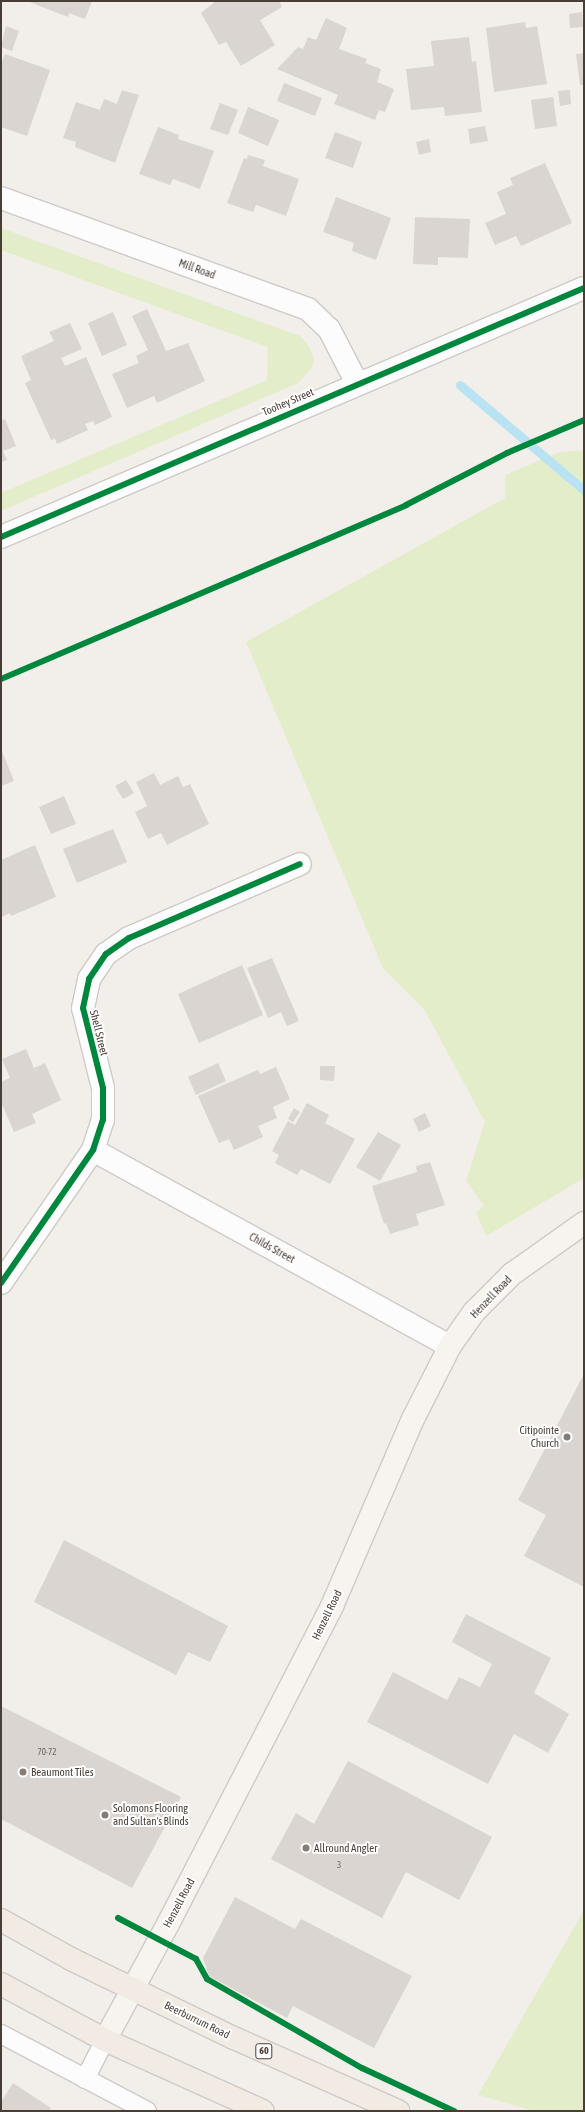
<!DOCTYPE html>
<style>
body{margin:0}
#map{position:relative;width:585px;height:2112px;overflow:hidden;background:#f2eeea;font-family:"Asap Condensed",sans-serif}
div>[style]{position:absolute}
.green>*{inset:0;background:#e4edc9}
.stream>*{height:9px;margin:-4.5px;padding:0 4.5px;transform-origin:4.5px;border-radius:4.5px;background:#b9e3f2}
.building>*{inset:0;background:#dad5d1}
.roads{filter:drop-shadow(1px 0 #cecac6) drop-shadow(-1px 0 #cecac6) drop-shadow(0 1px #cecac6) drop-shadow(0 -1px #cecac6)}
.service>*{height:18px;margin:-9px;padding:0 9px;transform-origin:9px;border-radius:9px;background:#fdfcfc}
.minor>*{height:22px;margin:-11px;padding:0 11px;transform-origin:11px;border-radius:11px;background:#fdfcfc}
.tertiary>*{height:22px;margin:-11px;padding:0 11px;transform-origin:11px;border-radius:11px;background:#fdfcfc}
.secondary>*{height:22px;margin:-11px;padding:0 11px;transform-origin:11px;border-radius:11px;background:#f7f4ef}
.primary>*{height:22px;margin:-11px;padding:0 11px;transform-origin:11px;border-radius:11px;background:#f1ebe4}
.cycleway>*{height:6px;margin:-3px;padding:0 3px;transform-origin:3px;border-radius:3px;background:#00873e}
.dots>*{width:11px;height:11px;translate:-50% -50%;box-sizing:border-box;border:2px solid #fff;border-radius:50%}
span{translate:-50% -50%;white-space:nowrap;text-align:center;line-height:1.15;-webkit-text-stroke:4px #fff;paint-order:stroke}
.number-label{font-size:9px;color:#6f655e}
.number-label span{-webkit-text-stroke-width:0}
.shield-label span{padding:1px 3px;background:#fff;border:1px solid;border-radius:3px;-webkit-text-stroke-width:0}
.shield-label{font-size:10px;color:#493e36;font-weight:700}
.street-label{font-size:11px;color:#493e36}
.poi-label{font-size:11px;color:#493e36}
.right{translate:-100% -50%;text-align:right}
.left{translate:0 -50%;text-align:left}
.frame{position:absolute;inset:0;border:2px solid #493e36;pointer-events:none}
</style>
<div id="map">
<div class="green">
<div style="clip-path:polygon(1px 228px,300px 336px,309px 346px,314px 359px,312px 368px,298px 383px,1px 511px,1px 493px,267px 380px,268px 347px,1px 250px)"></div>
<div style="clip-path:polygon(584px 450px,584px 1178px,486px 1236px,476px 1213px,484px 1206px,466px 1181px,485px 1122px,424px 1009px,383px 968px,246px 642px,505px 498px,505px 475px,560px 452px)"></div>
<div style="clip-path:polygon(584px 1910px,584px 2111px,535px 2111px,478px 2095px)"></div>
</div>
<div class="stream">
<div style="left:460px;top:385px;width:162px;rotate:40.3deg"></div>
</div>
<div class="building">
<div style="clip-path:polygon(27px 1px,92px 1px,85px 19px,69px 13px,68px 17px)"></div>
<div style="clip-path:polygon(216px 1px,279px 1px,282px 7px,260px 20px,275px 45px,241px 66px,226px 42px,219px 45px,201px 13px)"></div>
<div style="clip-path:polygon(582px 12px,583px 27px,570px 28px,569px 14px)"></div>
<div style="clip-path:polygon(326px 18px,347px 28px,339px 49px,367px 59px,365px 63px,381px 69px,377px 82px,394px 89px,385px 112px,379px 110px,375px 120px,334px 104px,338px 95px,277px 69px,298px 47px,303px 49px,308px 37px,316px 40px)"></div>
<div style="clip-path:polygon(525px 22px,526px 28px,537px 26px,547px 84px,494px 92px,486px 28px)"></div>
<div style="clip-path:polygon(6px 26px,19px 31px,12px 51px,1px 47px)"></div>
<div style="clip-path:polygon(469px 37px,472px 62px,476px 61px,482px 112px,445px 116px,444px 107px,411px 110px,406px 69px,434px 66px,431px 41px)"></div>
<div style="clip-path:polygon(584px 53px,584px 85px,580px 85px,576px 54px)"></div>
<div style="clip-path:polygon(5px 54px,50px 70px,27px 136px,1px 127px,1px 65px)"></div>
<div style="clip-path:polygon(284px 83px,322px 98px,315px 116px,277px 101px)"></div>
<div style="clip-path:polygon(122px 90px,139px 95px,115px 163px,75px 147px,76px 142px,63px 138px,76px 102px,100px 110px,104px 99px,117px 104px)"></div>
<div style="clip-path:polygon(570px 90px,571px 104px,560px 106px,558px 91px)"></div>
<div style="clip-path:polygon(553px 97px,557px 126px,535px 129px,531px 100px)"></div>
<div style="clip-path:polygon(220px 103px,238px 110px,228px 135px,210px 129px)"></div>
<div style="clip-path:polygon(248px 107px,279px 120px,268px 146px,238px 133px)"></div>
<div style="clip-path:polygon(485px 126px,488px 141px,470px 144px,468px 129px)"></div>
<div style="clip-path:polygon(158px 127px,179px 135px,178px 139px,214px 151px,200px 189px,173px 179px,170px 185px,139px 174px)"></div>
<div style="clip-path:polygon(335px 132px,362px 142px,353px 168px,325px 158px)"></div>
<div style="clip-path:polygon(429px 139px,431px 152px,419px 155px,416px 142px)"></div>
<div style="clip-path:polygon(248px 155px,265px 160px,263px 166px,299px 179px,286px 216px,256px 205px,253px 212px,227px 203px,244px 158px,247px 159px)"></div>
<div style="clip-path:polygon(545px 163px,572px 223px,521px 246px,516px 236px,495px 245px,485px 223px,506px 214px,497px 192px,513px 185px,510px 178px)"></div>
<div style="clip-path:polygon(336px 197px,391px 218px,376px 260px,352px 251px,354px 243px,323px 232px)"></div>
<div style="clip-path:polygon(415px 217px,470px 219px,468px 258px,438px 257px,438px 265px,413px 264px)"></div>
<div style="clip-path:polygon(147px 309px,166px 351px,188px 343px,205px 381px,157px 403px,154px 396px,127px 408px,112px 374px,139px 363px,136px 356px,148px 350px,132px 316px)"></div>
<div style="clip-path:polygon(113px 312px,127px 345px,102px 356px,88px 323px)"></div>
<div style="clip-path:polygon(70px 323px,82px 349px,61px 358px,65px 366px,86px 357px,112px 417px,95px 425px,93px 421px,85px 424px,88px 430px,57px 444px,55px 439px,51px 440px,25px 383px,31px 380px,21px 356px,54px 341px,49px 332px)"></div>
<div style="clip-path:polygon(5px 419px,16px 446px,3px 451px,7px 460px,1px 462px,1px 421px)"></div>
<div style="clip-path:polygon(1px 749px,14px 781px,1px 786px)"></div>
<div style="clip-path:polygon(154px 773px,160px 785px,178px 776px,183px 787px,190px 784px,209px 824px,167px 845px,161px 833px,148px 839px,135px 812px,147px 806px,136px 782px)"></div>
<div style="clip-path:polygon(126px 780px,134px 793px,123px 799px,115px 786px)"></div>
<div style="clip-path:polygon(64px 796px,76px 824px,51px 834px,39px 807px)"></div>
<div style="clip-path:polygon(113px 829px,127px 862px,77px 883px,63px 849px)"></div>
<div style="clip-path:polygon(35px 845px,56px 897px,11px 916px,10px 913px,1px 917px,1px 860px)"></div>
<div style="clip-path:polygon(272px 958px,299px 1021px,287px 1026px,281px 1012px,268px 1018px,247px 968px)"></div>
<div style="clip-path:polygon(242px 965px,263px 1015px,199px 1043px,178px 994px)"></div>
<div style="clip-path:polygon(26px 1049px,34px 1068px,45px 1063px,61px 1100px,32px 1114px,36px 1123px,14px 1132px,1px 1102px,1px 1082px,10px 1078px,2px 1059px)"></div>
<div style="clip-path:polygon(218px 1063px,226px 1081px,196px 1095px,188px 1077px)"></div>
<div style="clip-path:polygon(320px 1066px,335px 1066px,334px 1081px,320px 1080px)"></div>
<div style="clip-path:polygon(276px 1067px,290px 1099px,273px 1107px,277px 1118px,258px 1126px,263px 1137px,234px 1150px,229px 1139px,219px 1143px,198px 1096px,258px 1070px,260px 1074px)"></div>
<div style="clip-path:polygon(307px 1103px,329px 1115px,325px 1123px,355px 1139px,330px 1184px,301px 1169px,297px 1175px,275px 1163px,279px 1155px,272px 1151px,288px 1121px,295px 1125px)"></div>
<div style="clip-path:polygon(294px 1108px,300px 1112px,293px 1122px,288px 1119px)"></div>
<div style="clip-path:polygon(425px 1113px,431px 1126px,419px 1132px,413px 1119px)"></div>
<div style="clip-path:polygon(378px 1132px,401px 1145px,380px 1181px,356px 1167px)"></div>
<div style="clip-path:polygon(430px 1162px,445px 1205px,416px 1214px,419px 1225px,390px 1234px,386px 1223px,384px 1224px,372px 1186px,417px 1172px,416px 1166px)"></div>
<div style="clip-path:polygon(584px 1374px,584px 1587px,524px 1556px,546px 1515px,518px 1500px)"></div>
<div style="clip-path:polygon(64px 1540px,228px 1626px,210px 1662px,188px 1652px,176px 1675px,34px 1602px)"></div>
<div style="clip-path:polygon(466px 1614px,551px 1658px,534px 1693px,569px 1714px,548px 1753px,514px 1734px,488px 1784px,367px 1722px,393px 1672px,447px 1700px,459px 1677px,480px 1687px,492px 1664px,452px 1642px)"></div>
<div style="clip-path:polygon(1px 1706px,181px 1797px,132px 1888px,1px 1819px)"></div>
<div style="clip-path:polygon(348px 1761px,492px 1837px,459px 1900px,406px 1872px,382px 1918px,271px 1859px,296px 1813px,314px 1824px)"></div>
<div style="clip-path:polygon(235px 1897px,295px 1929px,301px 1919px,412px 1976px,374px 2048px,293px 2006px,287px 2018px,209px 1976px,203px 1958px)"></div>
<div style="clip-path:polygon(13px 2083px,51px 2108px,49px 2111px,1px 2111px,1px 2102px)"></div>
</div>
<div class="roads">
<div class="service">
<div style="left:1px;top:2034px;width:165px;rotate:27.8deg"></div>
<div style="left:85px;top:2079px;width:44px;rotate:-62.9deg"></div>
</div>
<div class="minor">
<div style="left:1px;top:198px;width:326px;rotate:19.9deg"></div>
<div style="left:308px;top:309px;width:29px;rotate:44deg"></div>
<div style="left:329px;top:329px;width:61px;rotate:62.6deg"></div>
<div style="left:93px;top:1150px;width:407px;rotate:28.8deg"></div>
<div style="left:1px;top:1283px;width:162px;rotate:-55.3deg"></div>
<div style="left:93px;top:1150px;width:32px;rotate:-72deg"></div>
<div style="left:103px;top:1120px;width:32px;rotate:-90deg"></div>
<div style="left:103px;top:1088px;width:82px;rotate:-104deg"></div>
<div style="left:83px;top:1008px;width:30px;rotate:-78deg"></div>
<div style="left:89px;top:979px;width:30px;rotate:-56deg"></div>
<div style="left:106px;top:954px;width:28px;rotate:-35deg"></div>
<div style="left:129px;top:938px;width:186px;rotate:-23.4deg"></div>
</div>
<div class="tertiary">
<div style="left:1px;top:537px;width:634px;rotate:-23.13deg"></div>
</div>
<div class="secondary">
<div style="left:105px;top:2040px;width:132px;rotate:-61.5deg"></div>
<div style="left:168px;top:1924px;width:358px;rotate:-62.7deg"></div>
<div style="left:332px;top:1606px;width:204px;rotate:-66.6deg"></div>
<div style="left:413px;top:1419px;width:82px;rotate:-63.1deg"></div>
<div style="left:450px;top:1346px;width:42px;rotate:-54.8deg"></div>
<div style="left:474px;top:1312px;width:54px;rotate:-45deg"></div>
<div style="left:512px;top:1274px;width:88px;rotate:-35.3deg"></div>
</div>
<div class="primary">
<div style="left:1px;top:1920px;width:80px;rotate:29.1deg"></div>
<div style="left:71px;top:1959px;width:181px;rotate:25.9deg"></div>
<div style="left:234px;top:2038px;width:180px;rotate:24deg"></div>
<div style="left:1px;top:1984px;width:118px;rotate:28.3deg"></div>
<div style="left:105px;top:2040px;width:173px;rotate:24.2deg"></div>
</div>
</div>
<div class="cycleway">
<div style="left:1px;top:537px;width:634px;rotate:-23.13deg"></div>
<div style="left:1px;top:679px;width:441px;rotate:-23.2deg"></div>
<div style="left:406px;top:505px;width:114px;rotate:-27.2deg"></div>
<div style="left:507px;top:453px;width:84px;rotate:-23.2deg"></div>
<div style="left:1px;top:1283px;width:162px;rotate:-55.3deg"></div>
<div style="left:93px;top:1150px;width:32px;rotate:-72deg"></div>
<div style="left:103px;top:1120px;width:32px;rotate:-90deg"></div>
<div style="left:103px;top:1088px;width:82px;rotate:-104deg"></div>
<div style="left:83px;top:1008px;width:30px;rotate:-78deg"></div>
<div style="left:89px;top:979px;width:30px;rotate:-56deg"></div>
<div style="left:106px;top:954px;width:28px;rotate:-35deg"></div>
<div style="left:129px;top:938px;width:186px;rotate:-23.4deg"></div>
<div style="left:118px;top:1918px;width:88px;rotate:27.7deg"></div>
<div style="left:196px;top:1959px;width:23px;rotate:61deg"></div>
<div style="left:207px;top:1979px;width:179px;rotate:29.9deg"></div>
<div style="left:362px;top:2068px;width:102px;rotate:25.1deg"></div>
</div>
<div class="dots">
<div style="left:567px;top:1437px;background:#847c75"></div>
<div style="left:23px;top:1772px;background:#847c75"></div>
<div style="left:105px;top:1815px;background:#847c75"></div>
<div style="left:306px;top:1848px;background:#847c75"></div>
</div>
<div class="number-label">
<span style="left:47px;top:1752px">70-72</span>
<span style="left:339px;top:1865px">3</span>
</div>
<div class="shield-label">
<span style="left:264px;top:2051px">60</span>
</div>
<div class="street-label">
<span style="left:197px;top:269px;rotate:20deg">Mill Road</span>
<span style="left:288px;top:402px;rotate:-23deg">Toohey Street</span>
<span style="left:99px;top:1033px;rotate:76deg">Shell Street</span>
<span style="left:272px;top:1248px;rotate:29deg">Childs Street</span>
<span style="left:491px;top:1297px;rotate:-46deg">Henzell Road</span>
<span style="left:327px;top:1615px;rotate:-64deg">Henzell Road</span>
<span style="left:179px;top:1903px;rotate:-62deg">Henzell Road</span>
<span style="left:197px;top:2020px;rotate:26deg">Beerburrum Road</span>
</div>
<div class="poi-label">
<span class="right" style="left:559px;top:1437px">Citipointe<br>Church</span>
<span class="left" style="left:31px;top:1772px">Beaumont Tiles</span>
<span class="left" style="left:113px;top:1815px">Solomons Flooring<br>and Sultan's Blinds</span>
<span class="left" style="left:314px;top:1848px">Allround Angler</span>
</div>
<div class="frame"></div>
</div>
